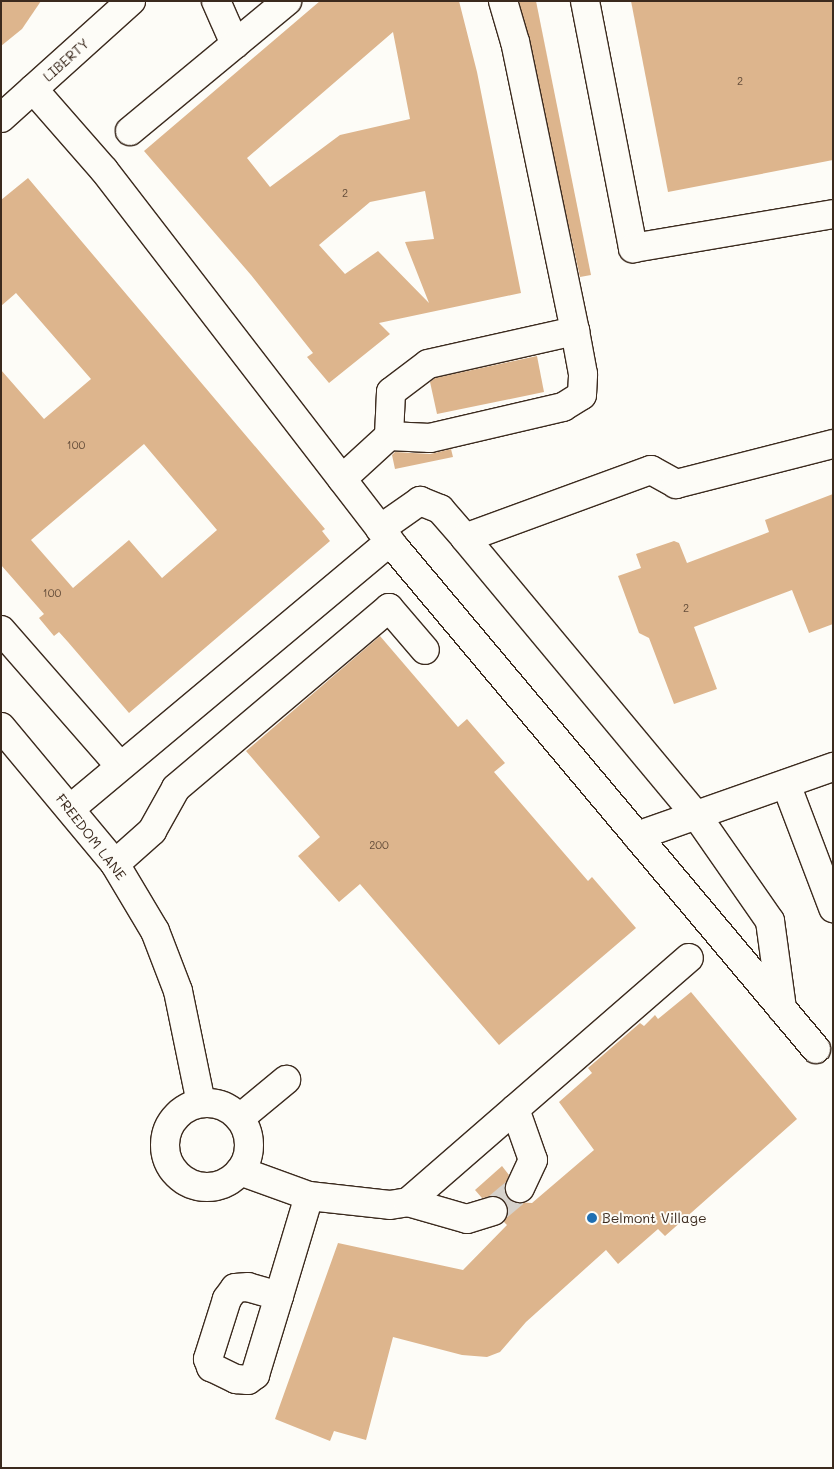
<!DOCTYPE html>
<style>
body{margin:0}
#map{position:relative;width:834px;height:1469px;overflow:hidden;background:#fdfcf7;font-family:Mali,sans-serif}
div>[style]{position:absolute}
.building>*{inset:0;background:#ddb58d}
.minor-tunnel>*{height:28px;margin-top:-14px;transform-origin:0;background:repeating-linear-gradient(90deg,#d6d2cc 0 28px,transparent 0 42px)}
.roads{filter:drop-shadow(1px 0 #3b2a1e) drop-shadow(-1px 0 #3b2a1e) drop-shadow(0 1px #3b2a1e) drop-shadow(0 -1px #3b2a1e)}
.minor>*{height:28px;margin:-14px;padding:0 14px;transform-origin:14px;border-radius:14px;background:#fdfcf7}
.minor>.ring{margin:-14px;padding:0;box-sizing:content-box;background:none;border:28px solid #fdfcf7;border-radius:50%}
.dots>*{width:14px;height:14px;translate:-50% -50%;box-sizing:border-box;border:2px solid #fdfcf7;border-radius:50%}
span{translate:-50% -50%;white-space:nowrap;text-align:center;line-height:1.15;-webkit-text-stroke:4px #fdfcf7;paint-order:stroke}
.number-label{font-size:11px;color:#644d3a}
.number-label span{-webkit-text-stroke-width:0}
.street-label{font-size:14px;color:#3b2a1e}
.poi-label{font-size:14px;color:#3b2a1e}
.left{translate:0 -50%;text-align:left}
.frame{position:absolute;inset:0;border:2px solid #3b2a1e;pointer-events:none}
</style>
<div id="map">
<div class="building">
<div style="clip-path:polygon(1px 1px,41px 1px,22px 29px,1px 46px)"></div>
<div style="clip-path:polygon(evenodd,320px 1px,459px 1px,477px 72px,521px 293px,379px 323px,390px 334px,329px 383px,307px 357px,313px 353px,251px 275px,144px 151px,320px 1px,393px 32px,410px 119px,340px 135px,270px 187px,247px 158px,393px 32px,320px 1px,425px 191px,434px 239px,405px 242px,429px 303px,378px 251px,345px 274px,319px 245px,370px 202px,425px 191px)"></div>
<div style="clip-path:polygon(519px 1px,536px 1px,591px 275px,580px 277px)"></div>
<div style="clip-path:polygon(631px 1px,833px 1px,833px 160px,668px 192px)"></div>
<div style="clip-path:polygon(evenodd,28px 178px,325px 529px,322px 531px,330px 541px,129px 713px,68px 642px,59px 632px,54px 636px,39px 618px,44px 614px,1px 565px,1px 370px,44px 419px,91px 379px,16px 293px,1px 306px,1px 200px,28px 178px,144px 444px,217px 530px,162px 578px,129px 540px,73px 588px,31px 540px,144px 444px)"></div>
<div style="clip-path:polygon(537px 356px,544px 392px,437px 414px,430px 382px,435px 378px)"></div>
<div style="clip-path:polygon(451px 449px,453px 457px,395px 469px,392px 455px,395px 452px,430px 454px)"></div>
<div style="clip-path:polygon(833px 494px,833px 624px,809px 633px,792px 590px,694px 627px,717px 689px,674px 704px,649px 638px,639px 633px,618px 576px,641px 568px,636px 554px,674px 541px,679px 543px,687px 563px,769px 532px,765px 520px)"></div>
<div style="clip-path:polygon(380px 636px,458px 727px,467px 719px,505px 763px,494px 772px,588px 881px,592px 877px,636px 928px,499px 1045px,360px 884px,339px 902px,298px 856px,320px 837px,246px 751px)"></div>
<div style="clip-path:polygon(691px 992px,797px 1119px,665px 1236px,658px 1229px,618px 1264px,606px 1250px,526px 1322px,500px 1352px,487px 1357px,462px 1355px,393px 1337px,366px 1440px,334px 1431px,330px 1441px,275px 1419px,338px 1243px,463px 1270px,507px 1225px,504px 1222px,508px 1207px,504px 1200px,496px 1196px,482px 1198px,475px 1190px,502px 1166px,509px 1175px,504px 1189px,508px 1197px,514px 1202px,532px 1203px,594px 1150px,559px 1102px,592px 1073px,588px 1068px,640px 1023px,644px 1026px,655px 1015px,658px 1019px)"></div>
</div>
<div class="minor-tunnel">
<div style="left:493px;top:1211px;width:35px;rotate:-40deg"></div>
</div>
<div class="roads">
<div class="minor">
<div style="left:216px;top:1px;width:47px;rotate:66.2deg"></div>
<div style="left:585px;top:1px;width:252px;rotate:79deg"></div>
<div style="left:633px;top:248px;width:203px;rotate:-9.6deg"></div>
<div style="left:33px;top:89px;width:108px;rotate:48.8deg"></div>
<div style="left:104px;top:170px;width:478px;rotate:52.4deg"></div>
<div style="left:396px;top:549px;width:653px;rotate:49.97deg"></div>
<div style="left:1px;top:118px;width:175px;rotate:-42deg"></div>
<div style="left:130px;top:131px;width:204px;rotate:-39.6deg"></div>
<div style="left:389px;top:436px;width:44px;rotate:-87.4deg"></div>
<div style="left:391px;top:392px;width:46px;rotate:-37.1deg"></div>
<div style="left:428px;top:364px;width:151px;rotate:-12.7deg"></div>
<div style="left:342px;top:479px;width:64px;rotate:-42.5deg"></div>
<div style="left:389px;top:436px;width:41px;rotate:2.8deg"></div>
<div style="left:430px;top:438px;width:137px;rotate:-13.1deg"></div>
<div style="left:563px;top:407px;width:22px;rotate:-32deg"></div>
<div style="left:582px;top:395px;width:21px;rotate:-87deg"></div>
<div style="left:583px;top:374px;width:44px;rotate:-100.5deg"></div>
<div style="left:575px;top:331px;width:295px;rotate:-101.7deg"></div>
<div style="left:515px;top:42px;width:43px;rotate:-106.3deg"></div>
<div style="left:380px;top:529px;width:49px;rotate:-35deg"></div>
<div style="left:420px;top:501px;width:22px;rotate:22deg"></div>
<div style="left:440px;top:509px;width:38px;rotate:49deg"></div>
<div style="left:465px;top:538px;width:362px;rotate:50.2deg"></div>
<div style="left:697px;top:816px;width:128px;rotate:55.2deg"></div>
<div style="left:770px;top:921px;width:89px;rotate:82.2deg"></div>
<div style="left:465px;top:538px;width:198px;rotate:-20.1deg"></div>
<div style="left:651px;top:470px;width:29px;rotate:29deg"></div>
<div style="left:676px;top:484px;width:162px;rotate:-14.3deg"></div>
<div style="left:1px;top:630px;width:181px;rotate:48.8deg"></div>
<div style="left:1px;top:727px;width:178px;rotate:50.2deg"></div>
<div style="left:115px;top:864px;width:78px;rotate:59.2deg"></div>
<div style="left:155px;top:931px;width:64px;rotate:69deg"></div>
<div style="left:178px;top:991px;width:114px;rotate:78.4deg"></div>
<div style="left:786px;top:784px;width:133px;rotate:69.2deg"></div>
<div style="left:70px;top:809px;width:417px;rotate:-39.9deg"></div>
<div style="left:637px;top:836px;width:208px;rotate:-19.4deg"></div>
<div style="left:115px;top:864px;width:50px;rotate:-41.7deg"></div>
<div style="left:152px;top:831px;width:49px;rotate:-60.8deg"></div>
<div style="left:176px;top:788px;width:279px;rotate:-40.2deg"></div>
<div style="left:389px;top:608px;width:55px;rotate:49.4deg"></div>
<div class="ring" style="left:165px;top:1103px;width:56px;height:56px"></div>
<div style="left:515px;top:1109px;width:54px;rotate:70.6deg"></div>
<div style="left:533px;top:1160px;width:31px;rotate:115deg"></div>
<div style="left:240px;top:1118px;width:60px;rotate:-39.6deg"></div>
<div style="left:240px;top:1171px;width:73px;rotate:19.9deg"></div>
<div style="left:309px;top:1196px;width:81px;rotate:6.3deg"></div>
<div style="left:390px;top:1205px;width:18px;rotate:-9deg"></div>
<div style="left:408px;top:1202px;width:372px;rotate:-41deg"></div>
<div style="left:408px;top:1202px;width:61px;rotate:16.1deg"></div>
<div style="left:467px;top:1219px;width:27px;rotate:-17deg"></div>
<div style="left:279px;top:1296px;width:32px;rotate:-164deg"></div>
<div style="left:248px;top:1287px;width:13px;rotate:176deg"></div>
<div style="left:235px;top:1288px;width:14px;rotate:126deg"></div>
<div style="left:227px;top:1299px;width:63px;rotate:107.6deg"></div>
<div style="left:208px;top:1359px;width:9px;rotate:69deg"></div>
<div style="left:211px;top:1367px;width:28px;rotate:26deg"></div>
<div style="left:236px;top:1379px;width:12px;rotate:5deg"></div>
<div style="left:248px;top:1380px;width:9px;rotate:-36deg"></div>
<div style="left:255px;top:1375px;width:83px;rotate:-73.1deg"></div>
<div style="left:279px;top:1296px;width:104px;rotate:-73.3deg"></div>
</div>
</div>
<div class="dots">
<div style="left:592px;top:1218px;background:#1f6fb2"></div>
</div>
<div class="number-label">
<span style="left:740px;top:81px">2</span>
<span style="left:345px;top:193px">2</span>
<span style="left:76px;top:445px">100</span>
<span style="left:52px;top:593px">100</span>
<span style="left:686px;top:608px">2</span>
<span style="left:379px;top:845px">200</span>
</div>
<div class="street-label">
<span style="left:66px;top:60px;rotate:-42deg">LIBERTY</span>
<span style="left:91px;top:837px;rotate:52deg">FREEDOM LANE</span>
</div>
<div class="poi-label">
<span class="left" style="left:602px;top:1218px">Belmont Village</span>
</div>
<div class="frame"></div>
</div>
